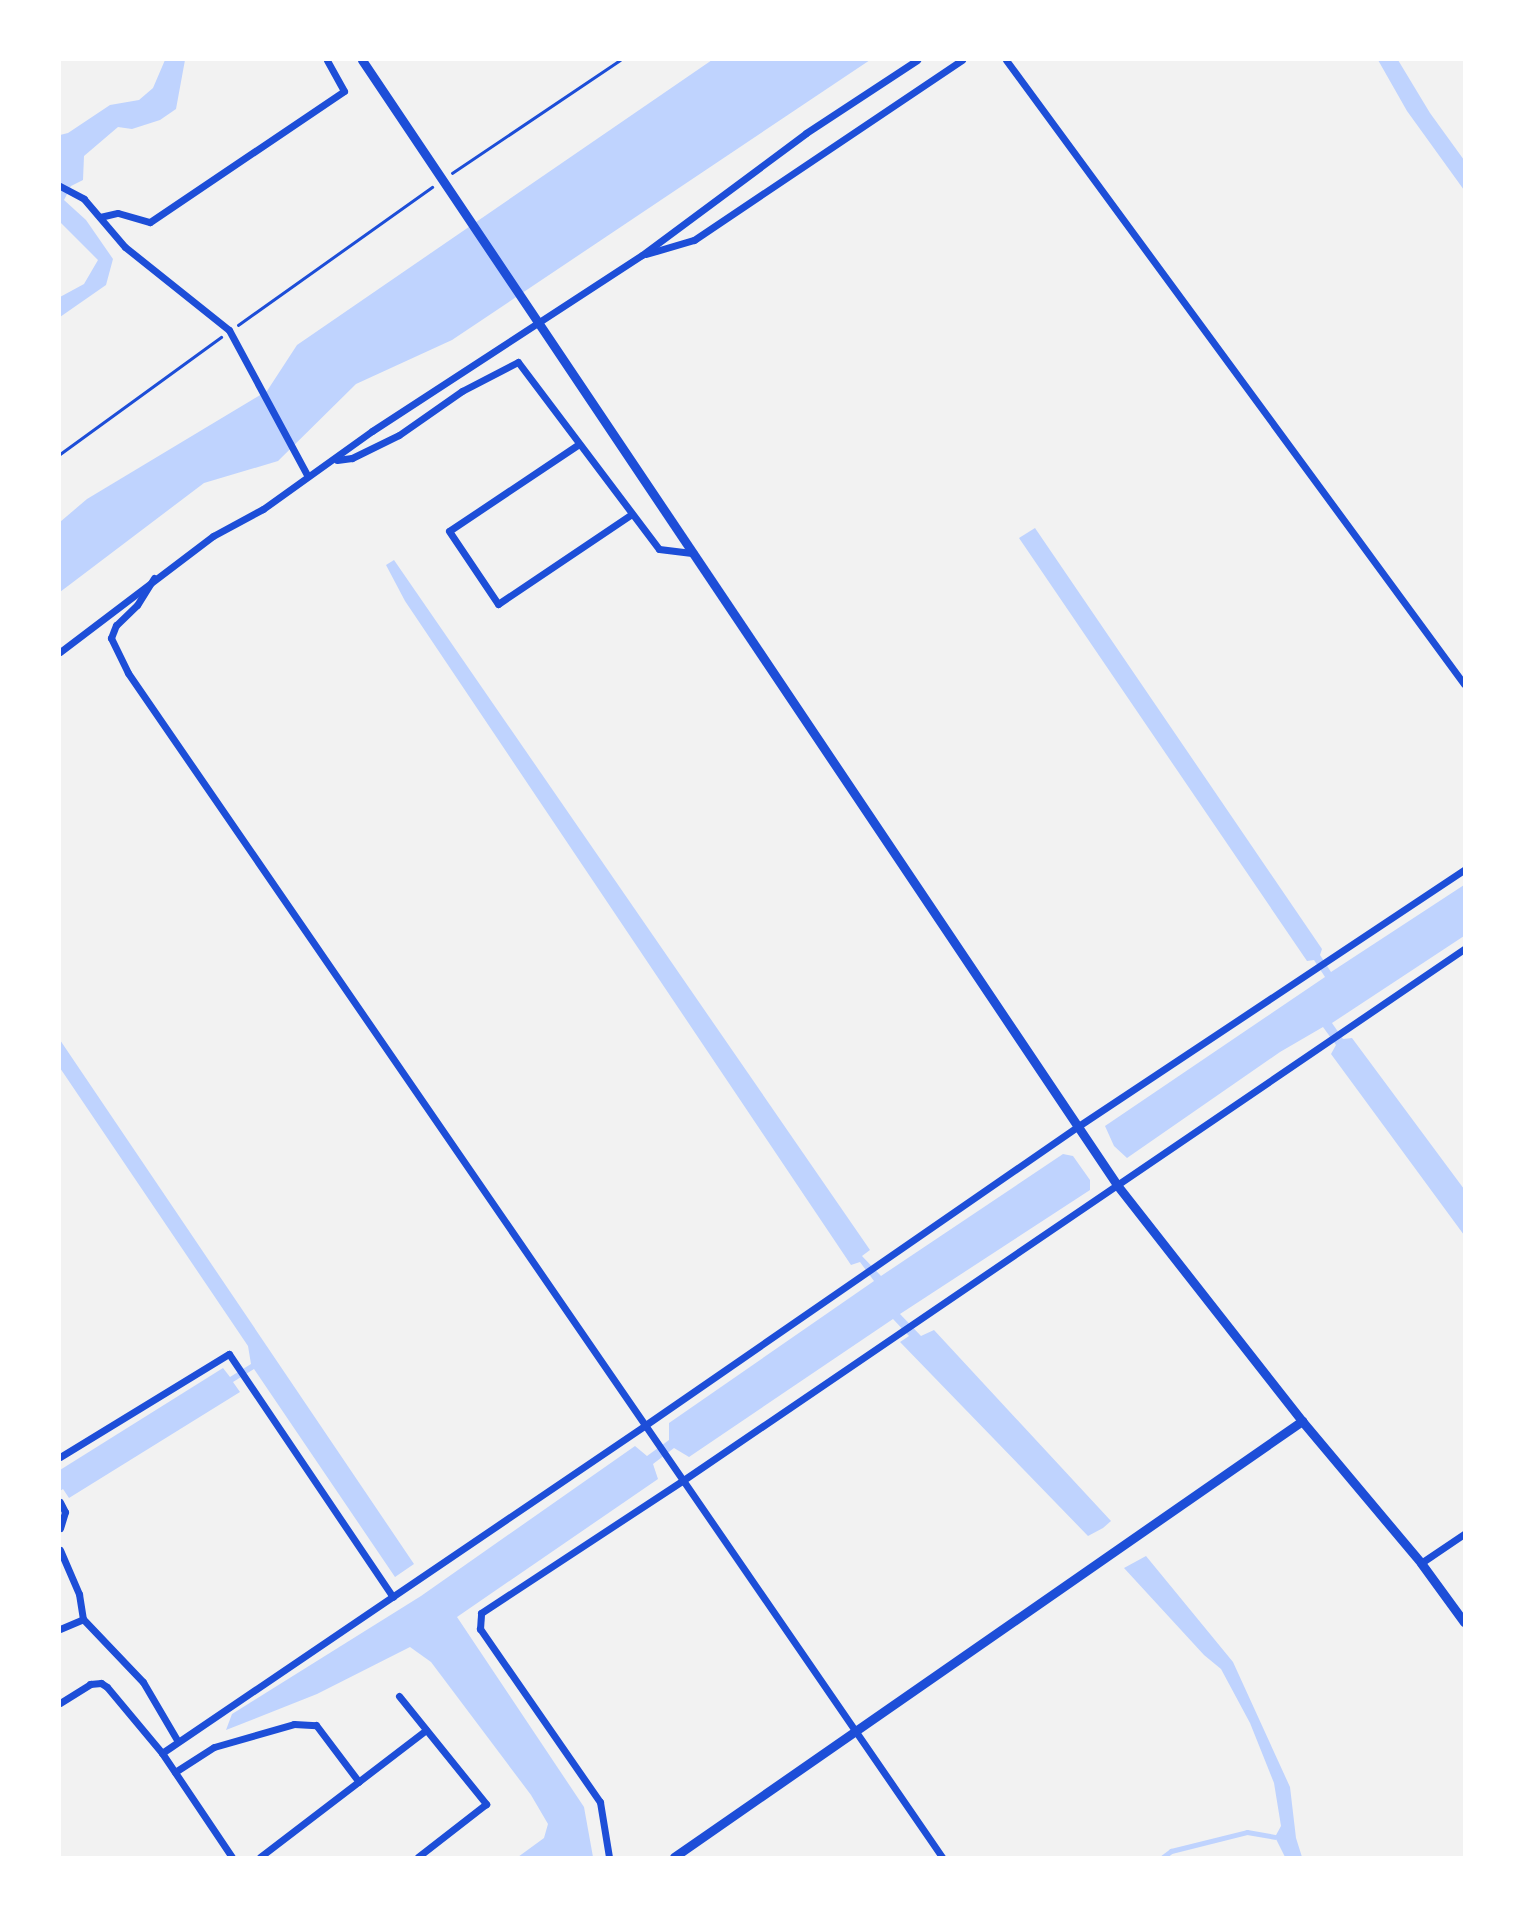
<!DOCTYPE html>
<style>
body{margin:0}
#map{position:relative;width:1524px;height:1917px;overflow:hidden;background:#f2f2f2;font-family:Literata,serif}
div>[style]{position:absolute}
.water>*{inset:0;background:#bfd3fe}
.stream>*{height:5px;margin:-2.5px;padding:0 2.5px;transform-origin:2.5px;border-radius:2.5px;background:#bfd3fe}
.path>*{height:2.5px;margin:-1.25px;padding:0 1.25px;transform-origin:1.25px;border-radius:1.25px;background:#1d4ed8}
.minor>*{height:7px;margin:-3.5px;padding:0 3.5px;transform-origin:3.5px;border-radius:3.5px;background:#1d4ed8}
.tertiary>*{height:9px;margin:-4.5px;padding:0 4.5px;transform-origin:4.5px;border-radius:4.5px;background:#1d4ed8}
span{translate:-50% -50%;white-space:nowrap;text-align:center;line-height:1.15;-webkit-text-stroke:5px #fff;paint-order:stroke}
.frame{position:absolute;inset:0;border:61px solid #fff;pointer-events:none}
</style>
<div id="map">
<div class="water">
<div style="clip-path:polygon(165px 60px,185px 60px,176px 109px,160px 120px,132px 129px,118px 127px,84px 156px,83px 180px,71px 186px,64px 200px,86px 220px,113px 259px,106px 285px,60px 317px,60px 297px,84px 284px,98px 260px,60px 222px,60px 135px,68px 133px,110px 105px,139px 100px,153px 88px)"></div>
<div style="clip-path:polygon(712px 60px,870px 60px,452px 340px,356px 384px,278px 461px,204px 483px,60px 592px,60px 522px,87px 499px,267px 391px,297px 345px)"></div>
<div style="clip-path:polygon(1378px 60px,1398px 60px,1430px 113px,1464px 160px,1464px 190px,1407px 111px)"></div>
<div style="clip-path:polygon(1035px 528px,1322px 949px,1320px 955px,1331px 972px,1464px 885px,1464px 936px,1332px 1023px,1343px 1039px,1352px 1038px,1464px 1189px,1464px 1235px,1331px 1054px,1336px 1045px,1323px 1027px,1280px 1052px,1127px 1158px,1114px 1146px,1105px 1126px,1325px 977px,1314px 960px,1307px 961px,1019px 538px)"></div>
<div style="clip-path:polygon(394px 560px,870px 1250px,862px 1256px,881px 1276px,1063px 1154px,1073px 1156px,1090px 1180px,1090px 1190px,900px 1314px,921px 1336px,934px 1330px,1111px 1521px,1103px 1528px,1088px 1536px,900px 1342px,909px 1336px,893px 1319px,689px 1457px,674px 1448px,653px 1464px,658px 1479px,457px 1617px,584px 1807px,593px 1857px,518px 1857px,544px 1838px,548px 1824px,531px 1795px,431px 1662px,410px 1647px,317px 1694px,226px 1730px,232px 1714px,421px 1596px,635px 1446px,647px 1456px,669px 1440px,669px 1423px,874px 1281px,860px 1262px,851px 1265px,405px 601px,386px 565px)"></div>
<div style="clip-path:polygon(60px 1040px,414px 1564px,395px 1577px,254px 1369px,233px 1382px,240px 1392px,69px 1498px,63px 1489px,60px 1491px,60px 1470px,223px 1368px,230px 1377px,251px 1364px,248px 1346px,60px 1068px)"></div>
<div style="clip-path:polygon(1146px 1556px,1233px 1662px,1290px 1787px,1296px 1838px,1302px 1857px,1285px 1857px,1275px 1837px,1281px 1826px,1274px 1783px,1250px 1723px,1221px 1669px,1204px 1655px,1124px 1568px)"></div>
</div>
<div class="stream">
<div style="left:1163px;top:1857px;width:10px;rotate:-37deg"></div>
<div style="left:1171px;top:1851px;width:78px;rotate:-14deg"></div>
<div style="left:1247px;top:1832px;width:28px;rotate:10deg"></div>
</div>
<div class="path">
<div style="left:452px;top:173px;width:202px;rotate:-33.9deg"></div>
<div style="left:238px;top:325px;width:238px;rotate:-35.4deg"></div>
<div style="left:60px;top:454px;width:199px;rotate:-36deg"></div>
</div>
<div class="minor">
<div style="left:1006px;top:60px;width:774px;rotate:53.72deg"></div>
<div style="left:60px;top:186px;width:27px;rotate:28deg"></div>
<div style="left:84px;top:199px;width:63px;rotate:49.5deg"></div>
<div style="left:125px;top:247px;width:133px;rotate:38.6deg"></div>
<div style="left:229px;top:330px;width:165px;rotate:61.7deg"></div>
<div style="left:100px;top:217px;width:18px;rotate:-13deg"></div>
<div style="left:118px;top:213px;width:33px;rotate:16deg"></div>
<div style="left:150px;top:222px;width:234px;rotate:-34deg"></div>
<div style="left:344px;top:91px;width:35px;rotate:-119deg"></div>
<div style="left:646px;top:254px;width:50px;rotate:-16.3deg"></div>
<div style="left:694px;top:240px;width:323px;rotate:-33.9deg"></div>
<div style="left:579px;top:444px;width:156px;rotate:146.2deg"></div>
<div style="left:449px;top:531px;width:88px;rotate:56.1deg"></div>
<div style="left:498px;top:604px;width:161px;rotate:-33.9deg"></div>
<div style="left:337px;top:460px;width:15px;rotate:-8deg"></div>
<div style="left:352px;top:458px;width:52px;rotate:-26.1deg"></div>
<div style="left:399px;top:435px;width:77px;rotate:-34.9deg"></div>
<div style="left:462px;top:391px;width:63px;rotate:-27.4deg"></div>
<div style="left:518px;top:362px;width:234px;rotate:53deg"></div>
<div style="left:659px;top:549px;width:35px;rotate:7deg"></div>
<div style="left:154px;top:578px;width:32px;rotate:122deg"></div>
<div style="left:137px;top:605px;width:29px;rotate:136deg"></div>
<div style="left:116px;top:625px;width:14px;rotate:111deg"></div>
<div style="left:111px;top:638px;width:39px;rotate:64deg"></div>
<div style="left:128px;top:673px;width:1437px;rotate:55.49deg"></div>
<div style="left:60px;top:652px;width:192px;rotate:-37.2deg"></div>
<div style="left:213px;top:536px;width:57px;rotate:-28.4deg"></div>
<div style="left:263px;top:509px;width:134px;rotate:-35.6deg"></div>
<div style="left:372px;top:431px;width:322px;rotate:-33.1deg"></div>
<div style="left:642px;top:255px;width:204px;rotate:-36.6deg"></div>
<div style="left:806px;top:133px;width:133px;rotate:-33.3deg"></div>
<div style="left:60px;top:1457px;width:198px;rotate:-31.4deg"></div>
<div style="left:229px;top:1354px;width:293px;rotate:56deg"></div>
<div style="left:60px;top:1502px;width:11px;rotate:63deg"></div>
<div style="left:65px;top:1512px;width:17px;rotate:107deg"></div>
<div style="left:60px;top:1550px;width:48px;rotate:66.6deg"></div>
<div style="left:79px;top:1594px;width:25px;rotate:81deg"></div>
<div style="left:83px;top:1619px;width:87px;rotate:46.4deg"></div>
<div style="left:143px;top:1682px;width:67px;rotate:59.6deg"></div>
<div style="left:1421px;top:1563px;width:52px;rotate:-34deg"></div>
<div style="left:60px;top:1629px;width:25px;rotate:-23deg"></div>
<div style="left:399px;top:1696px;width:139px;rotate:51.1deg"></div>
<div style="left:486px;top:1804px;width:86px;rotate:142.1deg"></div>
<div style="left:60px;top:1703px;width:36px;rotate:-32deg"></div>
<div style="left:90px;top:1684px;width:11px;rotate:-5deg"></div>
<div style="left:101px;top:1683px;width:7px;rotate:34deg"></div>
<div style="left:107px;top:1687px;width:86px;rotate:50.2deg"></div>
<div style="left:162px;top:1753px;width:125px;rotate:56.1deg"></div>
<div style="left:162px;top:1753px;width:582px;rotate:-34.15deg"></div>
<div style="left:644px;top:1426px;width:526px;rotate:-34.63deg"></div>
<div style="left:1077px;top:1127px;width:465px;rotate:-33.6deg"></div>
<div style="left:175px;top:1772px;width:46px;rotate:-32.7deg"></div>
<div style="left:214px;top:1747px;width:83px;rotate:-16deg"></div>
<div style="left:294px;top:1724px;width:22px;rotate:3deg"></div>
<div style="left:316px;top:1725px;width:71px;rotate:53deg"></div>
<div style="left:260px;top:1857px;width:209px;rotate:-37.4deg"></div>
<div style="left:609px;top:1857px;width:56px;rotate:-99.3deg"></div>
<div style="left:600px;top:1802px;width:211px;rotate:-124.7deg"></div>
<div style="left:480px;top:1629px;width:16px;rotate:-86deg"></div>
<div style="left:481px;top:1613px;width:240px;rotate:-33.3deg"></div>
<div style="left:682px;top:1481px;width:946px;rotate:-34.23deg"></div>
</div>
<div class="tertiary">
<div style="left:362px;top:60px;width:1355px;rotate:56.13deg"></div>
<div style="left:1117px;top:1185px;width:300px;rotate:51.9deg"></div>
<div style="left:1302px;top:1421px;width:185px;rotate:50deg"></div>
<div style="left:1421px;top:1563px;width:73px;rotate:53.9deg"></div>
<div style="left:674px;top:1857px;width:765px;rotate:-34.77deg"></div>
</div>
<div class="frame"></div>
</div>
